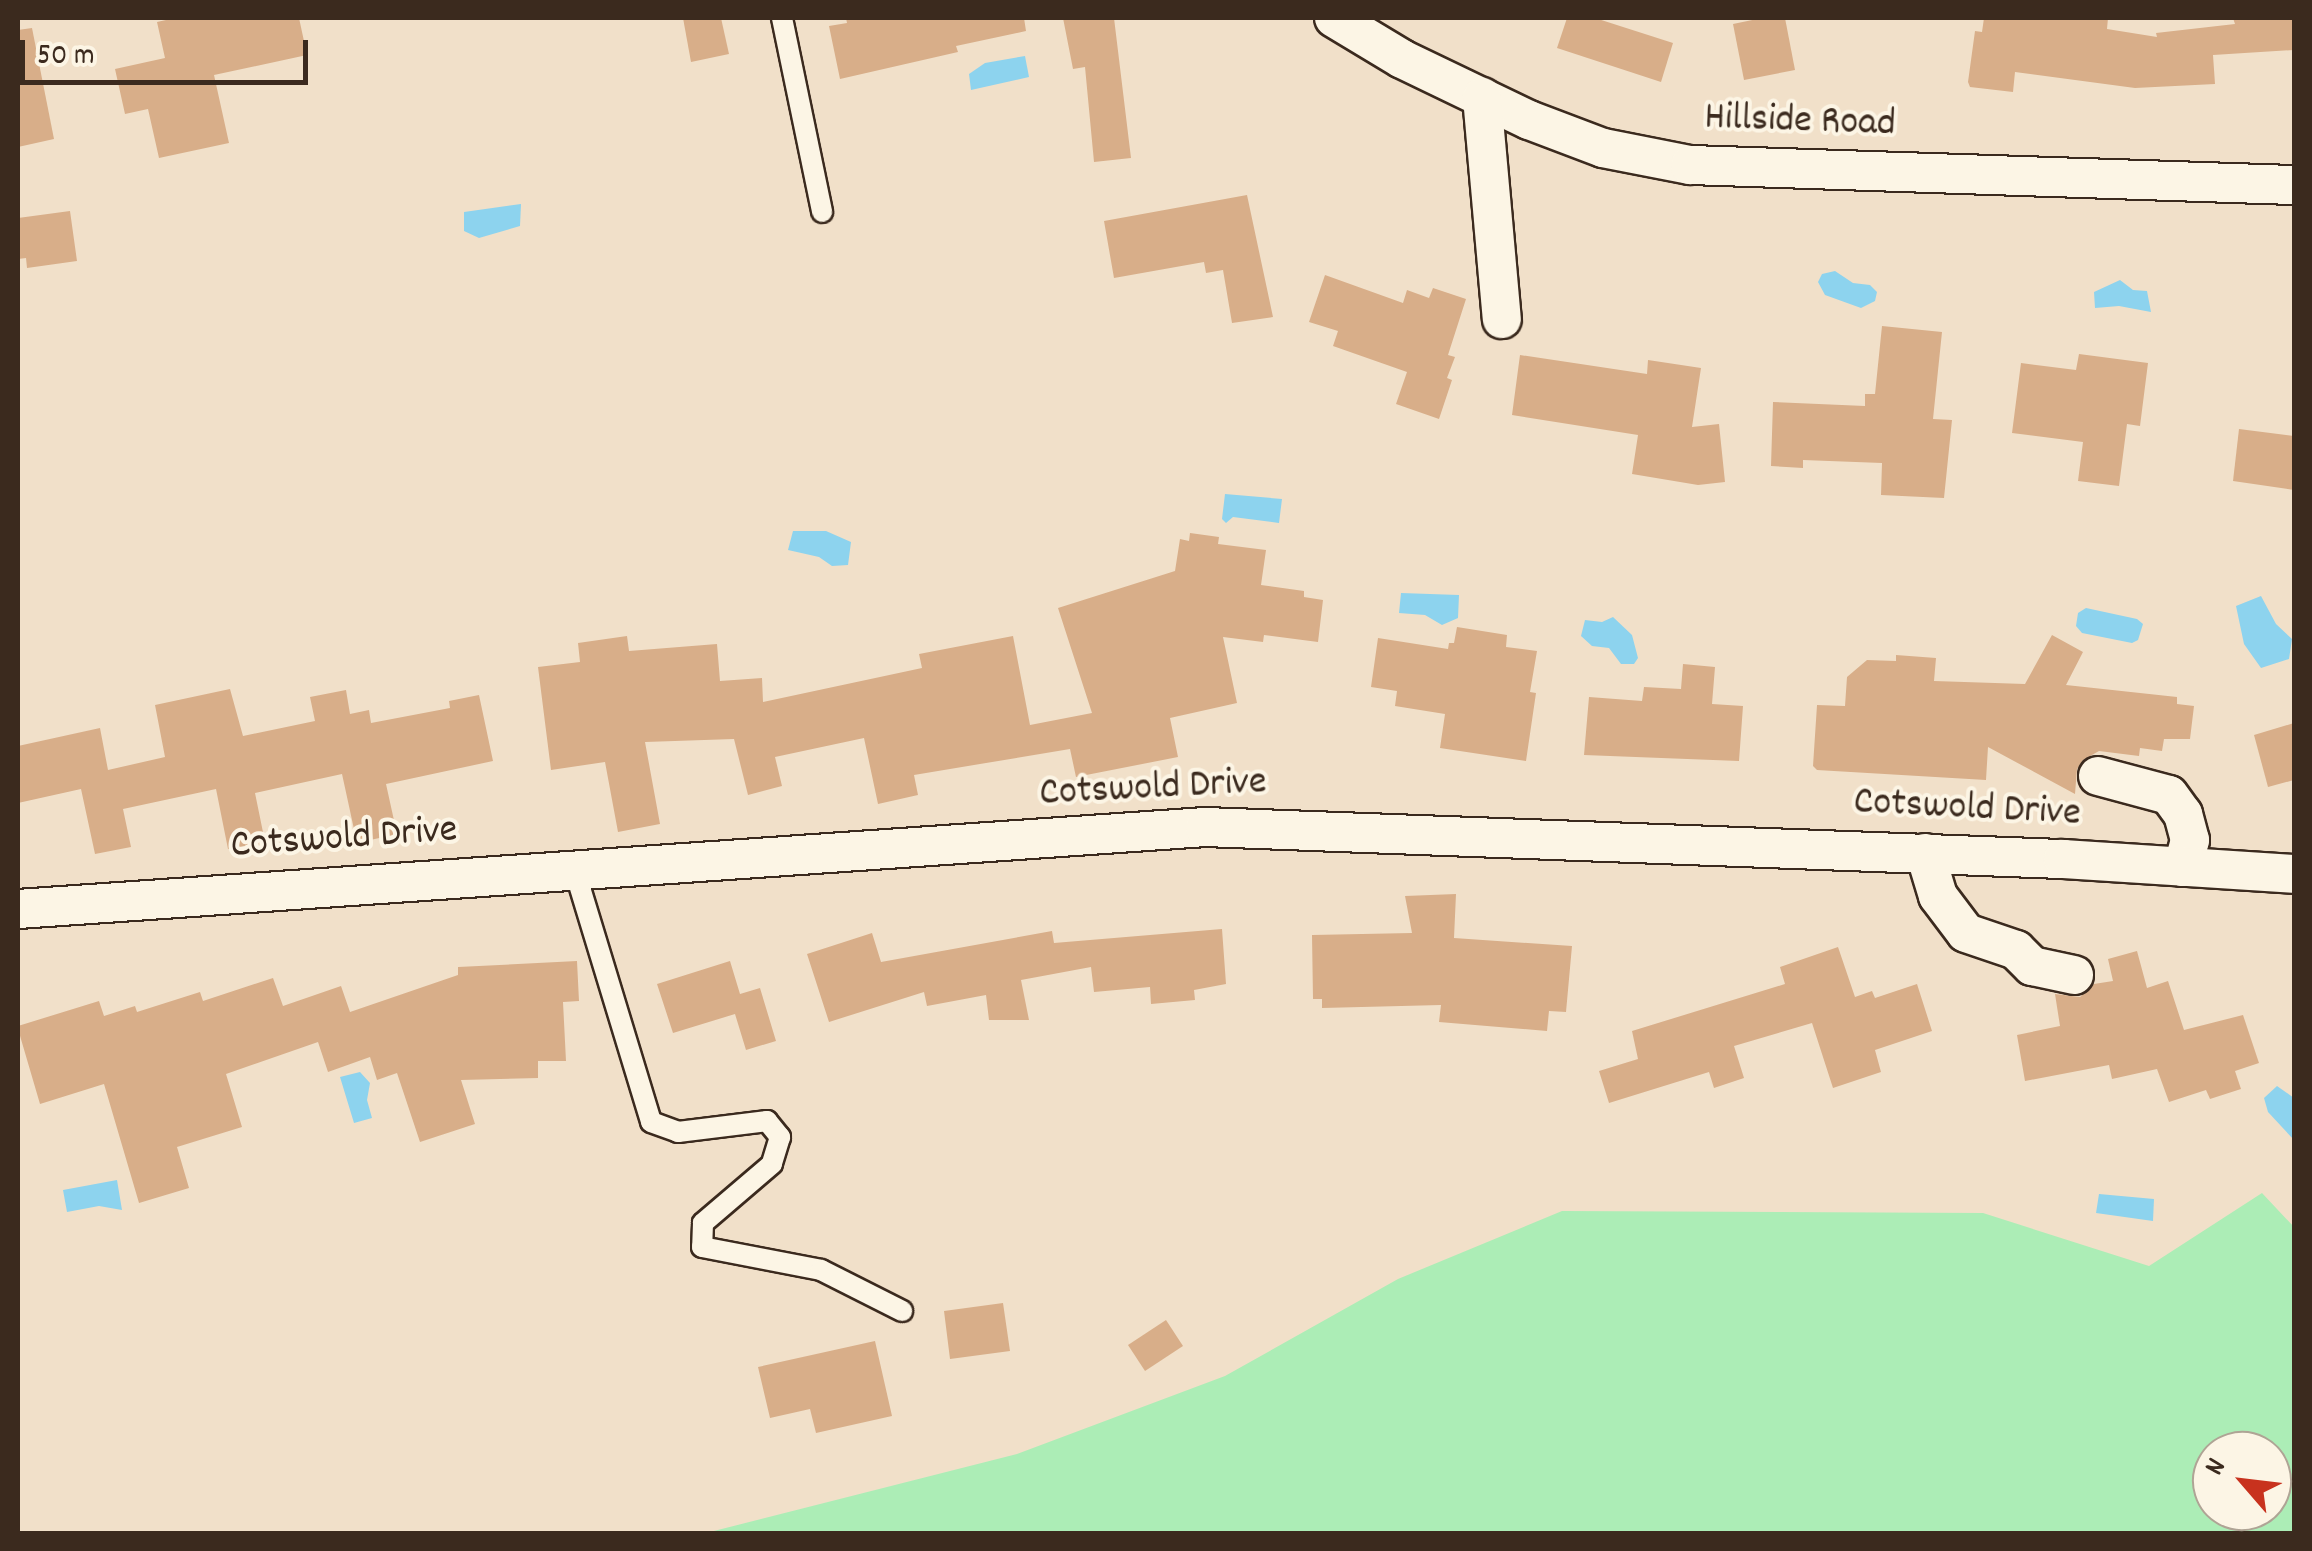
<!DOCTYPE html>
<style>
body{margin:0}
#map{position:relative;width:2312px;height:1551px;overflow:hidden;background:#f1e0c9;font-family:Dekko,sans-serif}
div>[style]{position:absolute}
.green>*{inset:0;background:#acedb6}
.water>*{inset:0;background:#8dd3ee}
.building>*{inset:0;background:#d8ae89}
.roads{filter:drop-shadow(2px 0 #3b2a1e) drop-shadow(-2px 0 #3b2a1e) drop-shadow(0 2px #3b2a1e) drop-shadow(0 -2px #3b2a1e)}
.lane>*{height:20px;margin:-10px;padding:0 10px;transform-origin:10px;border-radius:10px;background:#fcf5e5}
.street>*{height:38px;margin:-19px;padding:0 19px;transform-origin:19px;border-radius:19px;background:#fcf5e5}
span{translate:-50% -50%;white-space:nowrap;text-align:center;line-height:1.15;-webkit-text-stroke:8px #fcf5e5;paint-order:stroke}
.street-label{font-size:40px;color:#3b2a1e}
.frame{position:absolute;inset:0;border:20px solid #3b2a1e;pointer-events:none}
.north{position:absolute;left:2192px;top:1431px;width:100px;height:100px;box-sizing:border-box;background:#fcf5e5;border:2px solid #afa495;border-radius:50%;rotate:298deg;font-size:28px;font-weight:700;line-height:40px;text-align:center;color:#3b2a1e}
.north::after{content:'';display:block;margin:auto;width:35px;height:45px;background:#c8321e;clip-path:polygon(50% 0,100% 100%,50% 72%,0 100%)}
.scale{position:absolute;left:20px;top:40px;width:288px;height:45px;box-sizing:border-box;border:5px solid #3b2a1e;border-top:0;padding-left:12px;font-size:30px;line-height:35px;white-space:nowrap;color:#3b2a1e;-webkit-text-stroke:8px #fcf5e5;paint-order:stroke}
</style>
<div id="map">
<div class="green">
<div style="clip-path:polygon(evenodd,2262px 1193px,2294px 1227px,2294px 1533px,706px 1533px,1017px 1454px,1225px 1376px,1398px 1279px,1562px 1211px,1983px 1213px,2149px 1266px,2262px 1193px,2212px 1451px,2272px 1451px,2272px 1511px,2212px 1511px,2212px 1451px)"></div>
</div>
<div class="water">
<div style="clip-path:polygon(1025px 56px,1029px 77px,971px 90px,969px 74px,985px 63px)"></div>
<div style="clip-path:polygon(521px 204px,520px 226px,479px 238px,464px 231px,464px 212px)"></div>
<div style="clip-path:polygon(1835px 271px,1853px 283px,1870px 285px,1877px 292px,1875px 301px,1861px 308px,1825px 295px,1818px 282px,1822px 274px)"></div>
<div style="clip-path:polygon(2120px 280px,2133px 290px,2147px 291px,2151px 312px,2119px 306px,2095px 308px,2094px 292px)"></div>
<div style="clip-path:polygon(1225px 494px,1282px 499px,1279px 523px,1233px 517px,1226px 523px,1222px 519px)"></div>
<div style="clip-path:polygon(793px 531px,826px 531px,851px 542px,848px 565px,832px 566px,819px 557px,788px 550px)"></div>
<div style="clip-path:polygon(1401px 593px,1459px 595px,1458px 618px,1442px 625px,1425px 615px,1399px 613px)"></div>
<div style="clip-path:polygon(2261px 596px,2276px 624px,2292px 639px,2289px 659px,2261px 668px,2244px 644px,2236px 606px)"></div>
<div style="clip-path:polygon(2086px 608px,2137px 619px,2143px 624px,2138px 640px,2132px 643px,2082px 633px,2076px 626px,2078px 613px)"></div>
<div style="clip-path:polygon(1613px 617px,1632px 635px,1638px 658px,1634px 664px,1621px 664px,1609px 648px,1592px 646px,1581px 636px,1585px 620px,1602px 622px)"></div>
<div style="clip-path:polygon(360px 1072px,370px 1083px,367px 1100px,372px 1118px,354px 1123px,340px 1077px)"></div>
<div style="clip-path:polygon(2277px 1086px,2294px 1098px,2294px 1140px,2268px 1112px,2264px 1098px)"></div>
<div style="clip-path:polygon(117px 1180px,122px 1210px,99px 1206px,67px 1212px,63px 1190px)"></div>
<div style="clip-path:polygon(2099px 1194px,2154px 1199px,2153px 1221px,2096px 1213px)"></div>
</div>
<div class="building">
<div style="clip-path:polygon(175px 18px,299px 18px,307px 55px,214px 75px,229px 143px,159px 158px,148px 109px,125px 114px,115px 69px,165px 58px,157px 22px)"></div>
<div style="clip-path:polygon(683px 18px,721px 18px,729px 54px,691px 62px)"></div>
<div style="clip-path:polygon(846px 18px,1024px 18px,1026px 31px,956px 46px,958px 52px,840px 79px,829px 26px,847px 23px)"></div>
<div style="clip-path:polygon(1063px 18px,1114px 18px,1131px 158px,1094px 162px,1085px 67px,1073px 69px)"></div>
<div style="clip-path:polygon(1567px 18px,1595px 18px,1673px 43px,1661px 82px,1557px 48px)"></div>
<div style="clip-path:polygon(1762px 18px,1785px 18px,1795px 70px,1744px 80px,1733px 24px)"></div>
<div style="clip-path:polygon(1984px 18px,2108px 18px,2107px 29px,2157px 37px,2156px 33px,2235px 24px,2233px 18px,2294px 18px,2294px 50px,2213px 55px,2215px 84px,2135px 88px,2015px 72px,2013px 92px,1970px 87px,1968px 82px,1975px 31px,1982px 32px)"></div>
<div style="clip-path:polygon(32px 28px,54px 139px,18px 147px,18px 30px)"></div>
<div style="clip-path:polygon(1247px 195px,1273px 317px,1232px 323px,1223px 270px,1206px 273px,1204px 262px,1114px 278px,1104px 221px)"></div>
<div style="clip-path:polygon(70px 211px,77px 261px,27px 268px,26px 258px,18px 259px,18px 218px)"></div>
<div style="clip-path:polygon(1325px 275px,1403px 303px,1407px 290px,1429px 298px,1433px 288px,1466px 299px,1448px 355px,1455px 357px,1447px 378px,1452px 380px,1439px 419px,1396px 404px,1407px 372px,1333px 346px,1338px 331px,1309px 322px)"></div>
<div style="clip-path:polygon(1882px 326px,1942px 332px,1933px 419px,1952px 420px,1944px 498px,1881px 495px,1882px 463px,1803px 460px,1803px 468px,1771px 466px,1773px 402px,1865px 406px,1865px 394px,1875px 394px)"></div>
<div style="clip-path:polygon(2079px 354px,2148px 363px,2140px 426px,2127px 424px,2119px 486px,2078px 481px,2083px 442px,2012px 433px,2021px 363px,2076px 370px)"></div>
<div style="clip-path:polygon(1520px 355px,1647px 374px,1648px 360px,1701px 368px,1692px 427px,1719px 424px,1725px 482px,1698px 485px,1632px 474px,1638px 435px,1512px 415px)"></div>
<div style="clip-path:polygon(2239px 429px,2294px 436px,2294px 490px,2233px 481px)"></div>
<div style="clip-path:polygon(1190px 533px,1219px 537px,1218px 544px,1266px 550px,1261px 585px,1304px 591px,1304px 597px,1323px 600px,1318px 642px,1264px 635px,1263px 642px,1223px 637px,1237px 703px,1170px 718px,1178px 757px,1076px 777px,1070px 749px,914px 775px,918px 795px,878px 804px,864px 738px,775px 757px,782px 786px,748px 795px,734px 739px,645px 742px,660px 824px,618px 832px,605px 762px,551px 770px,538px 667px,580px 662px,578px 643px,627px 636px,629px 651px,717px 644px,720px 681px,762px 678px,763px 702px,922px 668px,919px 654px,1013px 636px,1030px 725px,1092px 713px,1058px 608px,1175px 571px,1180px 539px,1189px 541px)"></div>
<div style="clip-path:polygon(1457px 627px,1507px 635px,1506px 647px,1537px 651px,1530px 692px,1536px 693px,1526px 761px,1440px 748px,1445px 714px,1395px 706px,1397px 691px,1371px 687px,1378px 638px,1448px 649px,1449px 643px,1454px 643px)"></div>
<div style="clip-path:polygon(2052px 635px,2083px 652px,2066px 685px,2177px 697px,2177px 704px,2194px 706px,2190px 739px,2164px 739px,2162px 751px,2140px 748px,2139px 756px,2099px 751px,2083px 760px,2077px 769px,2075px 794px,1988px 747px,1986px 780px,1817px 770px,1813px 766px,1817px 705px,1845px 706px,1847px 677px,1867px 660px,1896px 661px,1896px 655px,1936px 658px,1934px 681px,2025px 684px)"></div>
<div style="clip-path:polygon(1683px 664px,1715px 667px,1712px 704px,1743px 706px,1739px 761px,1584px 755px,1589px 697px,1642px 701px,1644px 687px,1681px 689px)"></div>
<div style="clip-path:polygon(230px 689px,243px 736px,315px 721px,310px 697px,346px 690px,350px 714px,369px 710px,371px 723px,450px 708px,449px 701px,479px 695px,493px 761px,386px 784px,397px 834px,357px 843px,342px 774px,255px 793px,265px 842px,228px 849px,216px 789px,123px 809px,131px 847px,95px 854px,81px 789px,18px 803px,18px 746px,100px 728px,108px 770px,165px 757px,155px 705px)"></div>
<div style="clip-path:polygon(2294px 723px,2294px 780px,2268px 787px,2254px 735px)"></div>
<div style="clip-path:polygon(1456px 894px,1454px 938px,1572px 946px,1566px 1012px,1549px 1011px,1547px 1031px,1439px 1022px,1441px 1005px,1322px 1008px,1322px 999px,1313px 999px,1312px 935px,1412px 933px,1405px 896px)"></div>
<div style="clip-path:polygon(1222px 929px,1226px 984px,1194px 990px,1195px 1000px,1151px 1004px,1150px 987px,1094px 992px,1091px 967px,1021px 980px,1029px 1020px,989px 1020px,986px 995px,927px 1006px,924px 992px,829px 1022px,807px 954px,872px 933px,881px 962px,1052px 931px,1054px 943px)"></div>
<div style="clip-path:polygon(1838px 947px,1855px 997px,1872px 991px,1875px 998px,1917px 984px,1932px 1031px,1875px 1050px,1881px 1072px,1833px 1088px,1812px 1023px,1734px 1046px,1744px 1078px,1714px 1088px,1709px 1072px,1609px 1103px,1599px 1071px,1638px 1059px,1632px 1031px,1785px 984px,1780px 967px)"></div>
<div style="clip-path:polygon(2137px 951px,2147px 988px,2168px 981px,2184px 1030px,2243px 1015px,2259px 1063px,2235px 1071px,2241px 1089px,2210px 1099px,2206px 1090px,2169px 1102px,2157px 1069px,2112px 1079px,2109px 1065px,2025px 1081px,2017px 1035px,2060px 1026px,2055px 994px,2080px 997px,2094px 984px,2113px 981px,2108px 959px)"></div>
<div style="clip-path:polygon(577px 961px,579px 1001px,563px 1002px,566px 1061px,538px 1061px,538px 1078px,461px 1080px,475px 1124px,420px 1142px,397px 1073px,377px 1080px,370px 1057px,328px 1072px,318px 1042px,226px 1074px,242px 1127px,177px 1147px,189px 1188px,139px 1203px,104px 1084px,40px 1104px,18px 1029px,18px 1026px,99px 1001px,104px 1016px,135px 1006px,137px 1012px,200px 992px,203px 1001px,273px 978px,283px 1006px,341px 986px,350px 1012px,458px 975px,458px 967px)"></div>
<div style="clip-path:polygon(730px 961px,740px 994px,760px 988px,776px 1041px,746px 1050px,735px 1014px,673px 1033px,657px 984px)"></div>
<div style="clip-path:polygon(1003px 1303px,1010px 1351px,950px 1359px,944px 1311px)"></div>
<div style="clip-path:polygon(1166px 1320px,1183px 1346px,1145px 1371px,1128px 1345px)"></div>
<div style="clip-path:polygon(875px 1341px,892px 1416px,816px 1433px,810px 1409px,770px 1418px,758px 1367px)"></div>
</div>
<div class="roads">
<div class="lane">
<div style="left:782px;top:18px;width:198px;rotate:78.3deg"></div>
<div style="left:574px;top:868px;width:265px;rotate:73.1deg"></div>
<div style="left:651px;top:1122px;width:29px;rotate:20deg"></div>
<div style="left:678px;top:1132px;width:90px;rotate:-7deg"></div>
<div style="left:767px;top:1121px;width:21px;rotate:51deg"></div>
<div style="left:780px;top:1137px;width:28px;rotate:107deg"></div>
<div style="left:772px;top:1164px;width:91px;rotate:139.5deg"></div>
<div style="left:703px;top:1223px;width:24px;rotate:92deg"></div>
<div style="left:702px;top:1247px;width:121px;rotate:10.9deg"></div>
<div style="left:821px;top:1270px;width:91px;rotate:26.8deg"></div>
</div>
<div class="street">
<div style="left:1334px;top:18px;width:79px;rotate:31.1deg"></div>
<div style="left:1402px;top:59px;width:141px;rotate:25.7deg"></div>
<div style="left:1529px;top:120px;width:79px;rotate:20.7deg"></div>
<div style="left:1603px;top:148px;width:89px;rotate:11.1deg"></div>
<div style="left:1690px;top:165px;width:604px;rotate:1.9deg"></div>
<div style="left:1482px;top:97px;width:223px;rotate:84.9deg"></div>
<div style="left:2098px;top:776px;width:73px;rotate:15deg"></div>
<div style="left:2169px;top:795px;width:24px;rotate:54deg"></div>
<div style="left:2183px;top:814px;width:27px;rotate:75deg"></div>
<div style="left:2190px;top:840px;width:28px;rotate:105deg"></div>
<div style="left:1925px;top:853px;width:45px;rotate:73.2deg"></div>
<div style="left:1938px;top:896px;width:46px;rotate:52.9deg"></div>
<div style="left:1966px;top:933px;width:53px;rotate:18.8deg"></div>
<div style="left:2016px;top:950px;width:23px;rotate:45deg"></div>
<div style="left:2032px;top:966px;width:43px;rotate:12.1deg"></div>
<div style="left:18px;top:909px;width:1190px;rotate:-3.95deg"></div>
<div style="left:1205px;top:827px;width:859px;rotate:2.14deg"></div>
<div style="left:2063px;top:859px;width:231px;rotate:3.7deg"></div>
</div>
</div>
<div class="street-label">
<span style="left:1800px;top:123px;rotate:2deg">Hillside Road</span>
<span style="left:1153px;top:790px;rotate:-3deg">Cotswold Drive</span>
<span style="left:1967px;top:810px;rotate:3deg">Cotswold Drive</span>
<span style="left:344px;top:840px;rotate:-4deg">Cotswold Drive</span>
</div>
<div class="frame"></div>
<div class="north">N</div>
<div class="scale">50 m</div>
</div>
